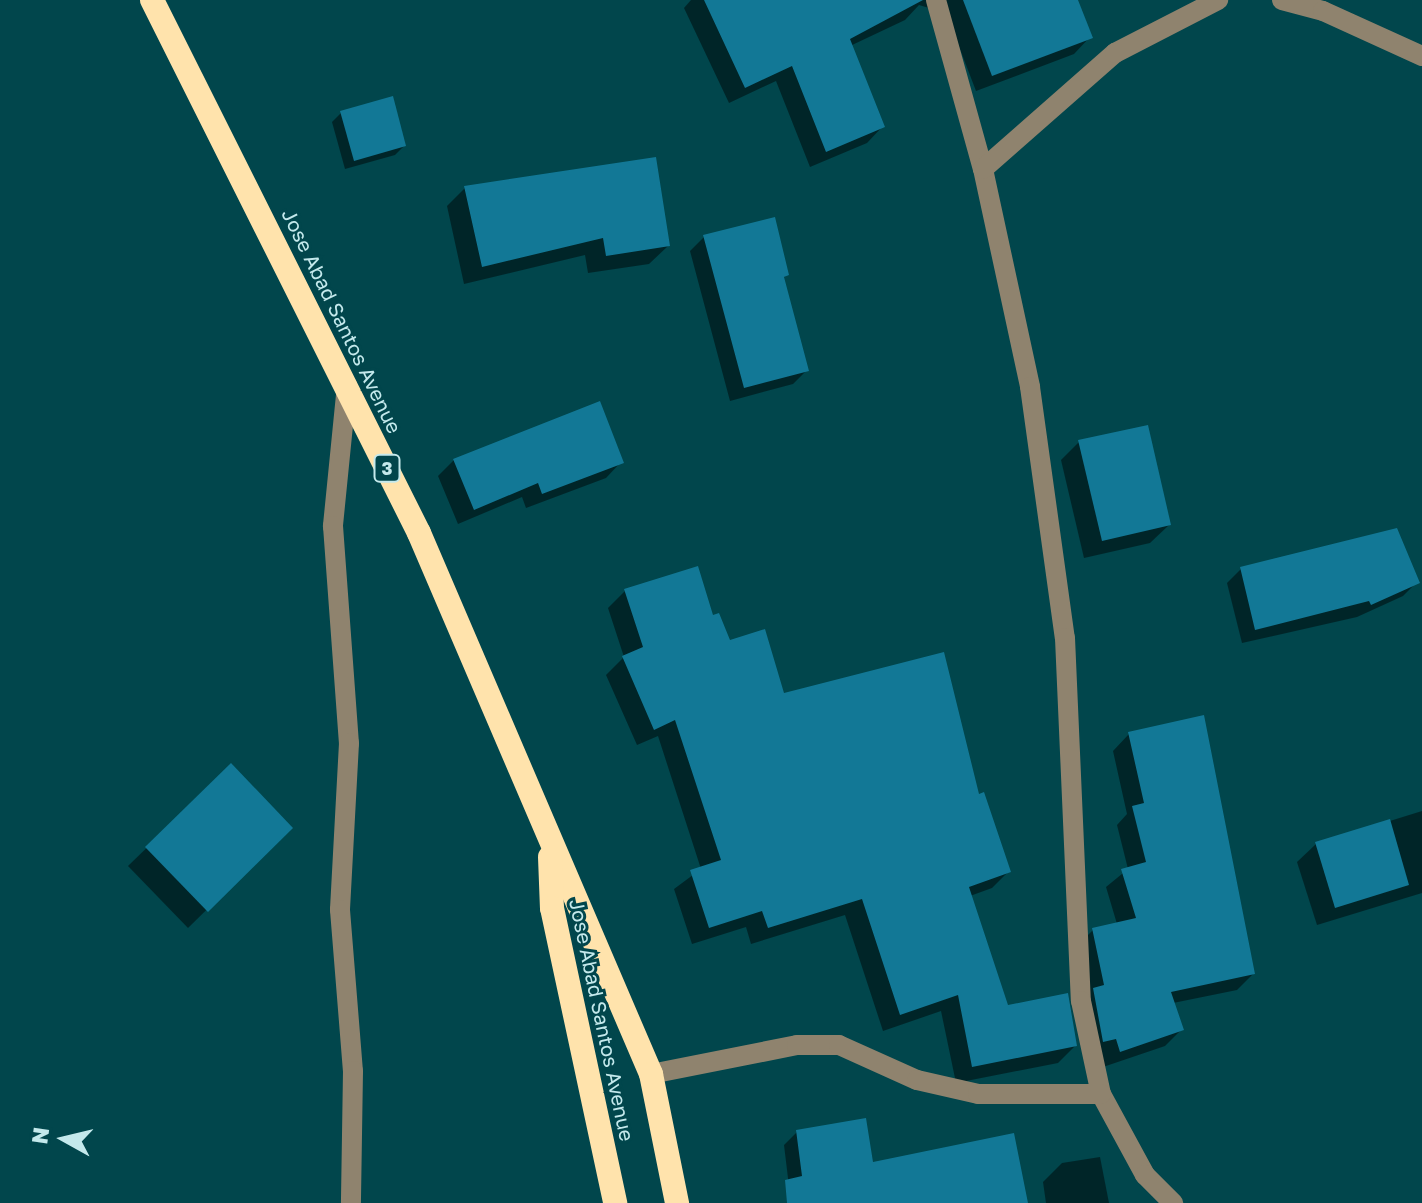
<!DOCTYPE html>
<style>
body{margin:0}
#map{position:relative;width:1422px;height:1203px;overflow:hidden;background:#01464c;font-family:"Golos Text",sans-serif}
div>[style]{position:absolute}
.shadow>*{inset:0;background:#0007}
.building>*{inset:0;background:#127896}
.minor>*{height:20px;margin:-10px;padding:0 10px;transform-origin:10px;border-radius:10px;background:#8f836e}
.highway>*{height:24px;margin:-12px;padding:0 12px;transform-origin:12px;border-radius:12px;background:#ffe3ac}
span{translate:-50% -50%;white-space:nowrap;text-align:center;line-height:1.15;-webkit-text-stroke:6px #01464c;paint-order:stroke}
.shield-label span{padding:2px 6px;background:#01464c;border:2px solid;border-radius:6px;-webkit-text-stroke-width:0}
.shield-label{font-size:18px;color:#c4e9ec;font-weight:700}
.street-label{font-size:20px;color:#c4e9ec}
.north{position:absolute;left:24px;top:1099px;width:80px;height:80px;-webkit-text-stroke:6px #01464c;paint-order:stroke;rotate:278deg;font-size:22px;font-weight:700;line-height:32px;text-align:center;color:#c4e9ec}
.north::after{content:'';display:block;margin:auto;width:28px;height:36px;background:#c4e9ec;clip-path:polygon(50% 0,100% 100%,50% 72%,0 100%)}
</style>
<div id="map">
<div class="shadow">
<div style="clip-path:polygon(691px 0,1076px 0,1090px 37px,1074px 54px,976px 91px,942px 2px,929px 8px,919px 5px,905px 20px,850px 46px,883px 126px,867px 143px,810px 167px,776px 81px,729px 103px,684px 8px)"></div>
<div style="clip-path:polygon(341px 113px,404px 146px,395px 155px,345px 169px,332px 122px)"></div>
<div style="clip-path:polygon(465px 188px,668px 246px,649px 264px,588px 273px,585px 255px,464px 284px,447px 206px)"></div>
<div style="clip-path:polygon(704px 237px,787px 275px,782px 279px,807px 370px,793px 384px,730px 401px,690px 251px)"></div>
<div style="clip-path:polygon(1079px 442px,1169px 525px,1150px 543px,1084px 558px,1061px 460px)"></div>
<div style="clip-path:polygon(454px 460px,621px 462px,606px 478px,526px 508px,522px 497px,458px 524px,438px 476px)"></div>
<div style="clip-path:polygon(1241px 569px,1417px 582px,1403px 596px,1357px 617px,1242px 643px,1227px 583px)"></div>
<div style="clip-path:polygon(625px 591px,711px 618px,729px 643px,783px 695px,977px 797px,1009px 871px,992px 888px,970px 896px,1007px 1007px,1075px 1046px,1058px 1063px,956px 1083px,941px 1011px,883px 1031px,845px 915px,751px 944px,746px 927px,692px 944px,674px 889px,701px 869px,658px 736px,637px 745px,606px 675px,624px 657px,608px 608px)"></div>
<div style="clip-path:polygon(1129px 734px,1253px 974px,1237px 990px,1173px 1003px,1181px 1030px,1165px 1046px,1103px 1067px,1077px 946px,1093px 930px,1117px 924px,1106px 887px,1128px 869px,1117px 825px,1127px 814px,1113px 751px)"></div>
<div style="clip-path:polygon(231px 766px,290px 828px,188px 928px,128px 866px)"></div>
<div style="clip-path:polygon(1422px 811px,1422px 893px,1317px 925px,1297px 862px,1316px 844px)"></div>
<div style="clip-path:polygon(797px 1132px,871px 1164px,1026px 1203px,791px 1203px,784px 1145px)"></div>
<div style="clip-path:polygon(1100px 1157px,1109px 1203px,1046px 1203px,1043px 1182px,1062px 1163px)"></div>
</div>
<div class="building">
<div style="clip-path:polygon(704px 0,923px 0,850px 39px,885px 127px,826px 152px,792px 66px,745px 88px)"></div>
<div style="clip-path:polygon(963px 0,1078px 0,1093px 38px,992px 76px)"></div>
<div style="clip-path:polygon(393px 96px,406px 146px,354px 161px,340px 111px)"></div>
<div style="clip-path:polygon(656px 157px,670px 246px,606px 256px,603px 238px,482px 267px,464px 186px)"></div>
<div style="clip-path:polygon(775px 217px,789px 275px,784px 277px,809px 371px,744px 388px,703px 235px)"></div>
<div style="clip-path:polygon(600px 401px,624px 463px,542px 494px,538px 483px,474px 510px,453px 459px)"></div>
<div style="clip-path:polygon(1148px 425px,1171px 525px,1102px 541px,1078px 440px)"></div>
<div style="clip-path:polygon(1397px 528px,1420px 583px,1371px 605px,1369px 601px,1255px 630px,1240px 567px)"></div>
<div style="clip-path:polygon(698px 566px,713px 615px,719px 613px,730px 640px,765px 629px,784px 693px,944px 652px,979px 794px,984px 792px,1011px 872px,969px 887px,1008px 1005px,1068px 993px,1077px 1046px,972px 1067px,958px 995px,900px 1015px,862px 899px,768px 928px,762px 911px,709px 928px,690px 870px,721px 860px,675px 720px,654px 730px,622px 656px,643px 647px,624px 589px)"></div>
<div style="clip-path:polygon(1204px 715px,1255px 974px,1171px 992px,1184px 1030px,1120px 1052px,1116px 1039px,1103px 1042px,1093px 988px,1104px 985px,1092px 928px,1136px 918px,1121px 869px,1146px 862px,1132px 806px,1144px 803px,1128px 732px)"></div>
<div style="clip-path:polygon(231px 763px,293px 828px,208px 912px,145px 847px)"></div>
<div style="clip-path:polygon(1390px 819px,1409px 885px,1335px 908px,1315px 842px)"></div>
<div style="clip-path:polygon(866px 1118px,873px 1162px,1014px 1133px,1028px 1203px,787px 1203px,785px 1180px,802px 1176px,796px 1130px)"></div>
</div>
<div class="minor">
<div style="left:936px;top:0;width:175px;rotate:74.5deg"></div>
<div style="left:983px;top:169px;width:223px;rotate:77.8deg"></div>
<div style="left:1030px;top:387px;width:253px;rotate:82.1deg"></div>
<div style="left:1065px;top:638px;width:363px;rotate:87.5deg"></div>
<div style="left:1081px;top:1001px;width:95px;rotate:77.9deg"></div>
<div style="left:1101px;top:1094px;width:92px;rotate:61.5deg"></div>
<div style="left:1145px;top:1175px;width:40px;rotate:45deg"></div>
<div style="left:1282px;top:0;width:42px;rotate:15deg"></div>
<div style="left:1323px;top:11px;width:109px;rotate:24.4deg"></div>
<div style="left:983px;top:169px;width:176px;rotate:-41.3deg"></div>
<div style="left:1115px;top:53px;width:116px;rotate:-27.2deg"></div>
<div style="left:347px;top:385px;width:142px;rotate:95.7deg"></div>
<div style="left:333px;top:526px;width:218px;rotate:85.8deg"></div>
<div style="left:349px;top:743px;width:167px;rotate:93.1deg"></div>
<div style="left:340px;top:910px;width:162px;rotate:85.4deg"></div>
<div style="left:353px;top:1071px;width:132px;rotate:90.9deg"></div>
<div style="left:651px;top:1074px;width:149px;rotate:-11.2deg"></div>
<div style="left:797px;top:1045px;width:42px"></div>
<div style="left:839px;top:1045px;width:85px;rotate:24.2deg"></div>
<div style="left:917px;top:1080px;width:63px;rotate:12.9deg"></div>
<div style="left:978px;top:1094px;width:123px"></div>
</div>
<div class="highway">
<div style="left:152px;top:0;width:596px;rotate:63.39deg"></div>
<div style="left:419px;top:533px;width:589px;rotate:66.79deg"></div>
<div style="left:651px;top:1074px;width:132px;rotate:78.6deg"></div>
<div style="left:550px;top:857px;width:51px;rotate:87.8deg"></div>
<div style="left:552px;top:908px;width:302px;rotate:77.9deg"></div>
</div>
<div class="shield-label">
<span style="left:387px;top:468px">3</span>
</div>
<div class="street-label">
<span style="left:342px;top:321px;rotate:64deg">Jose Abad Santos Avenue</span>
<span style="left:602px;top:1020px;rotate:78deg">Jose Abad Santos Avenue</span>
</div>
<div class="north">N</div>
</div>
